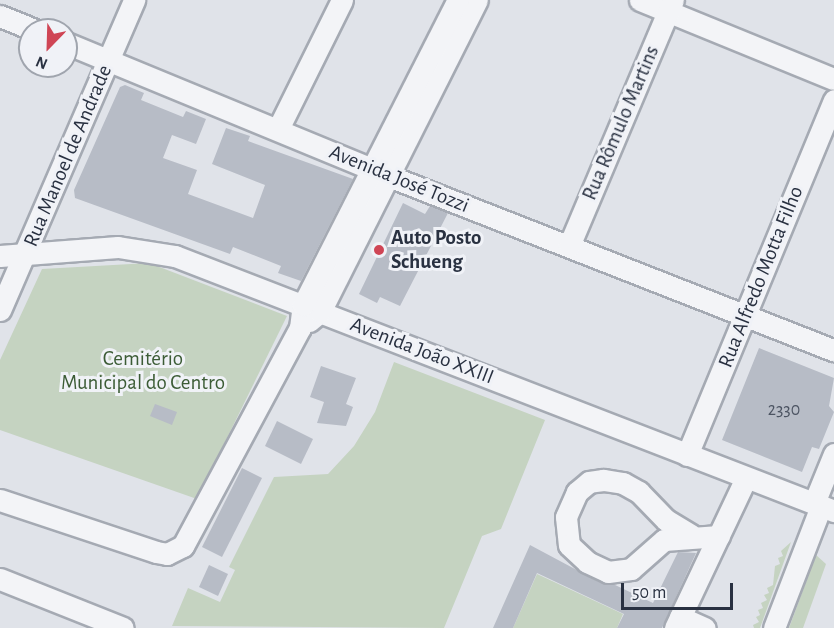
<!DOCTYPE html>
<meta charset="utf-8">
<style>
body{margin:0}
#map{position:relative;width:834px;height:628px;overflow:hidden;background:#e0e3e9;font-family:"Alegreya Sans",sans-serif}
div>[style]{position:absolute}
.green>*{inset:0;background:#c5d3c1}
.building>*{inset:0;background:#b7bcc6}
.roads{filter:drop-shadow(2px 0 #a5aab3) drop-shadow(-2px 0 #a5aab3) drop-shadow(0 2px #a5aab3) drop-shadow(0 -2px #a5aab3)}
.minor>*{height:21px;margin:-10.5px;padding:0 10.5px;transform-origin:10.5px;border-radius:10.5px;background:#f3f4f7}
.dots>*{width:16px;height:16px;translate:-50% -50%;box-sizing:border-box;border:3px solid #f0f2f7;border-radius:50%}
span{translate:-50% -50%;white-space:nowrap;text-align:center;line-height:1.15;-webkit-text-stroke:6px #f0f2f7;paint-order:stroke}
.number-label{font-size:18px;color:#4c5462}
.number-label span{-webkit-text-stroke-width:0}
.street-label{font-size:21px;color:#293141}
.poi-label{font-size:21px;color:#293141;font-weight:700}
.left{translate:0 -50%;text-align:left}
.park-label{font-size:21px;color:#3c5c36}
.north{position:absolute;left:18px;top:18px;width:60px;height:60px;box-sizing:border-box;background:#f0f2f7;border:2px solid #a0a5ae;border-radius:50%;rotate:203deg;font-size:16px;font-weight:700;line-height:24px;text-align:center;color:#293141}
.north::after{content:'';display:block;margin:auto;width:21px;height:27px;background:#cf4555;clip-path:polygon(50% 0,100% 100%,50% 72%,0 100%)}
.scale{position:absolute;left:621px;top:583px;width:112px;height:27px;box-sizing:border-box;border:3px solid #293141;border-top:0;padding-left:8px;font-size:18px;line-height:21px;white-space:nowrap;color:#293141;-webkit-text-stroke:4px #f0f2f7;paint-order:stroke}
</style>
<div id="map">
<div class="green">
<div style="clip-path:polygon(149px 263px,287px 316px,197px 499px,0 430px,0 360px,42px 269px)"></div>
<div style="clip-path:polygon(394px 362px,545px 420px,501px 529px,482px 536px,444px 628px,172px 626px,188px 588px,220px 602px,235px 570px,229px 567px,274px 477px,328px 474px,354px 446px,375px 412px)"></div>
<div style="clip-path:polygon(791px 542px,760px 628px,754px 628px,753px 625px,759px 622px,756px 617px,760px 615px,758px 610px,763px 608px,761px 603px,767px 600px,764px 595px,769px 593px,767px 588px,773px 585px,775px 566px,780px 564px,778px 558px,783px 556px,781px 551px)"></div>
<div style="clip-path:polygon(816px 555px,826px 564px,803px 628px,789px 628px)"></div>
<div style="clip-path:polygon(537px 574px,623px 614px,617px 628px,513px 628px)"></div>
</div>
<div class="building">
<div style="clip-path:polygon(125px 85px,144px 93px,141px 100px,183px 117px,186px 111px,206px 119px,196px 144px,172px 135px,163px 158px,197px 170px,188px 194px,253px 218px,265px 185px,212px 164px,226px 128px,250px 136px,248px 141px,353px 179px,301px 281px,278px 273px,281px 266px,233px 247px,230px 254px,75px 198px,74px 190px,120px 87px)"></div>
<div style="clip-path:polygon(403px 203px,425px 214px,430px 206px,448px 213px,400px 306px,380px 297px,377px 303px,359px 294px)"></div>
<div style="clip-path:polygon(759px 348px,834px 378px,829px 406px,834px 412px,819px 449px,812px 447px,802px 472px,722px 440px)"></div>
<div style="clip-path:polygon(321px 366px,356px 378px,346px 404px,353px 407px,346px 426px,317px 423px,324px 402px,310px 397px)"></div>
<div style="clip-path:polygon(155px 404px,177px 412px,172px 425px,150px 416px)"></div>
<div style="clip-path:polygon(277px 421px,313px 439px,301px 464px,265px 446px)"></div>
<div style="clip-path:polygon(242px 468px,262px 478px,222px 557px,202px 547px)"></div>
<div style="clip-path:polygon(530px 545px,603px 584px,613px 584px,653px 603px,678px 552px,696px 553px,662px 628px,617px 628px,624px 614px,537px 573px,513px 628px,493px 628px)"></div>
<div style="clip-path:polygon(209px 565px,228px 574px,218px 596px,199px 587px)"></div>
</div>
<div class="roads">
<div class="minor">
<div style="left:640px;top:0;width:209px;rotate:22.2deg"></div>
<div style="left:0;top:16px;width:37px;rotate:22deg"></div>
<div style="left:66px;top:43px;width:330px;rotate:22.4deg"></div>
<div style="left:371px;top:169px;width:497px;rotate:21.4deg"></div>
<div style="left:278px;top:129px;width:144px;rotate:-63.6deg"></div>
<div style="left:569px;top:246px;width:267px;rotate:-67.1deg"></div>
<div style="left:0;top:256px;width:118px;rotate:-4.4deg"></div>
<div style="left:118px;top:247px;width:58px;rotate:9deg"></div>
<div style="left:175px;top:256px;width:707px;rotate:21.15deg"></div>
<div style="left:0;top:310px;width:338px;rotate:-66.6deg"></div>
<div style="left:309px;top:321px;width:14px;rotate:-39deg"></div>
<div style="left:320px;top:312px;width:349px;rotate:-63.3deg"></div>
<div style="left:687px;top:455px;width:384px;rotate:-67.5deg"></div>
<div style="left:0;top:500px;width:164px;rotate:18.4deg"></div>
<div style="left:156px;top:552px;width:11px;rotate:10deg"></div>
<div style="left:167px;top:554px;width:18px;rotate:-27deg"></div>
<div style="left:183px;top:546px;width:247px;rotate:-61.8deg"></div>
<div style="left:300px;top:328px;width:23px;rotate:-83deg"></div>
<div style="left:303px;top:305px;width:342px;rotate:-63.1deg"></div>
<div style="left:814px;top:503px;width:53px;rotate:-67.8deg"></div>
<div style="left:691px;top:535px;width:29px;rotate:-149deg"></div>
<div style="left:666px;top:520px;width:39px;rotate:-134deg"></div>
<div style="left:639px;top:492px;width:18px;rotate:-151deg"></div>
<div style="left:623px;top:483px;width:20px;rotate:-171deg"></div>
<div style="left:603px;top:480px;width:14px;rotate:172deg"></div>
<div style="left:589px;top:482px;width:16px;rotate:140deg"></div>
<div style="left:577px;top:492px;width:27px;rotate:114deg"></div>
<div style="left:566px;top:517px;width:28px;rotate:84deg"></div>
<div style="left:569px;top:545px;width:25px;rotate:43deg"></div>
<div style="left:587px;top:562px;width:23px;rotate:25deg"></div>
<div style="left:608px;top:572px;width:23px;rotate:-7deg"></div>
<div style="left:631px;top:569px;width:44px;rotate:-41.3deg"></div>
<div style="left:664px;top:540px;width:55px;rotate:-4.2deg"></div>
<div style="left:0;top:579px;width:132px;rotate:21.7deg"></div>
<div style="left:680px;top:617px;width:27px;rotate:24deg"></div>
<div style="left:675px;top:628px;width:166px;rotate:-64.7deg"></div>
<div style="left:774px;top:628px;width:131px;rotate:-68.9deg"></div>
</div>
</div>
<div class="dots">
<div style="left:379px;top:250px;background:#cf4555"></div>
</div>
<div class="number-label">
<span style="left:784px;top:410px">2330</span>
</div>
<div class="street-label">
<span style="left:621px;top:123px;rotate:-67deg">Rua Rômulo Martins</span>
<span style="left:68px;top:156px;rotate:-67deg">Rua Manoel de Andrade</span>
<span style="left:399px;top:179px;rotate:22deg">Avenida José Tozzi</span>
<span style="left:761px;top:277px;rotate:-68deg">Rua Alfredo Motta Filho</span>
<span style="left:422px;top:351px;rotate:21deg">Avenida João XXIII</span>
</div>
<div class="poi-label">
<span class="left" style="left:391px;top:250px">Auto Posto<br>Schueng</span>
</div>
<div class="park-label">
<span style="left:143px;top:371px">Cemitério<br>Municipal do Centro</span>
</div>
<div class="north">N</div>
<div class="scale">50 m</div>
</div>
